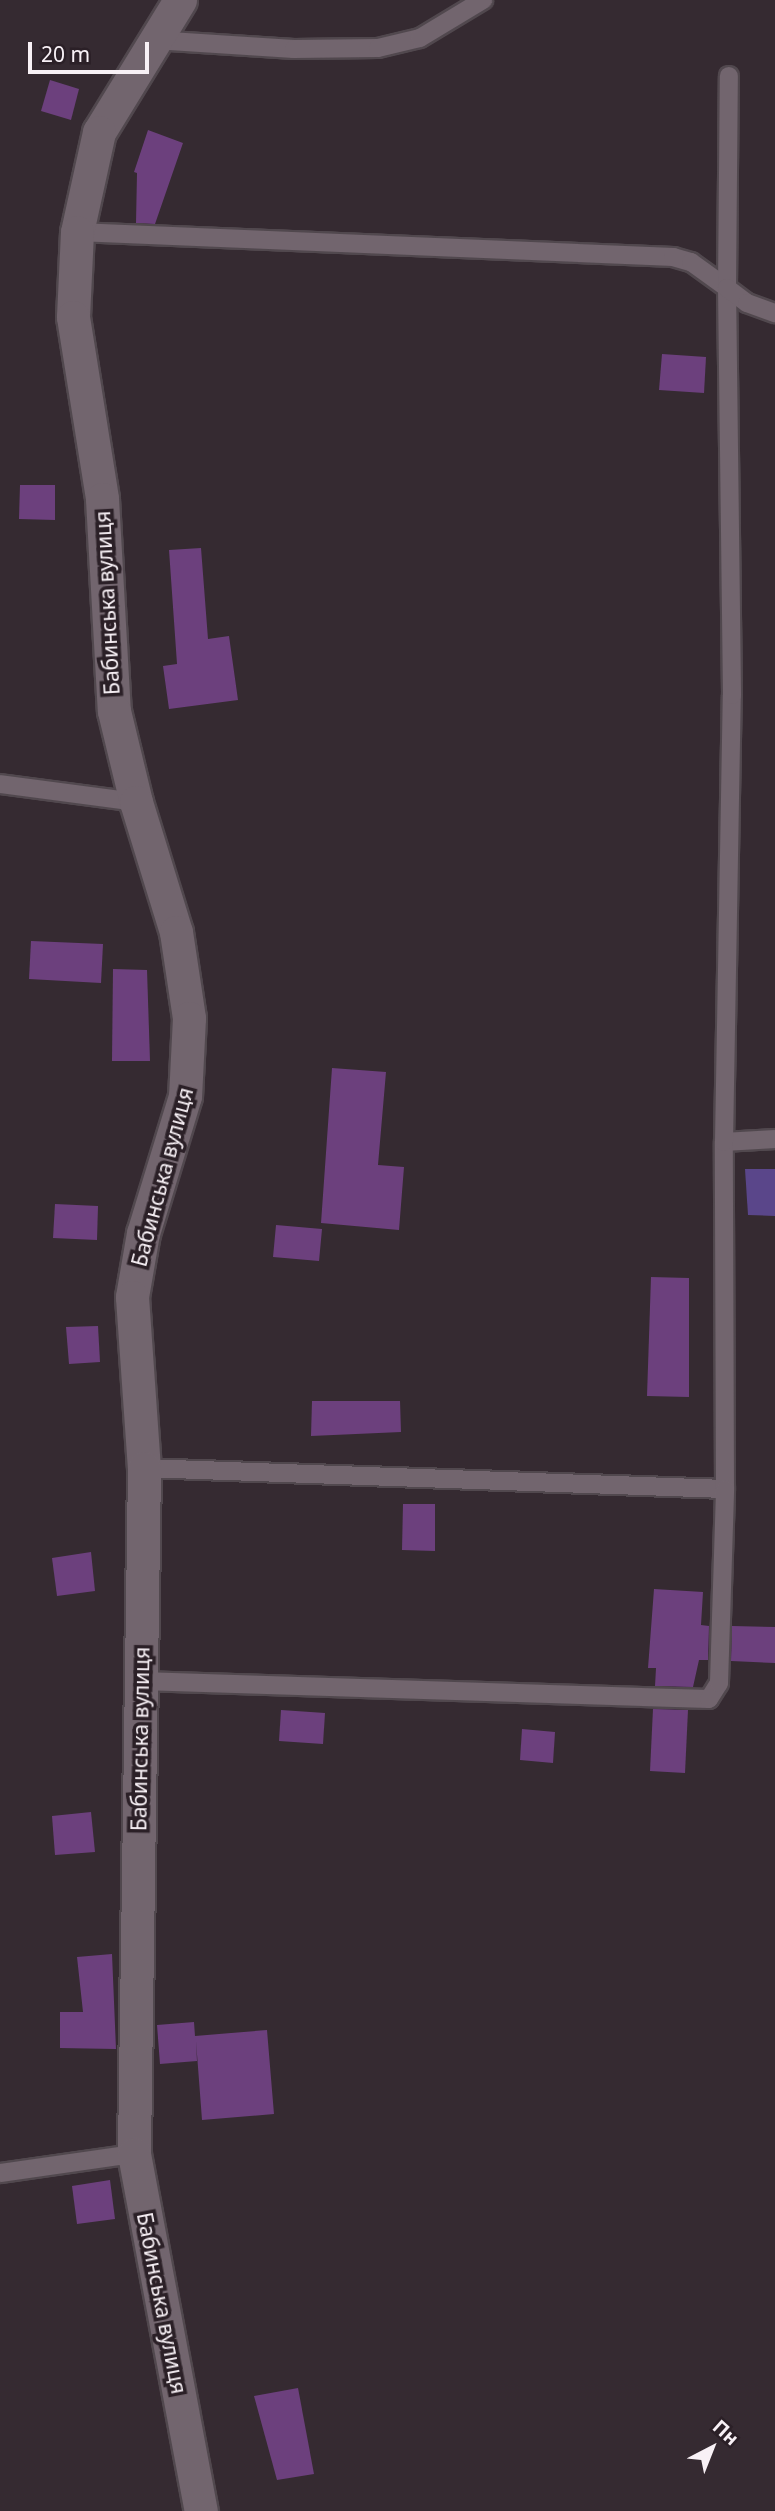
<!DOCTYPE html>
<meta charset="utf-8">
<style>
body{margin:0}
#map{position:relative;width:775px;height:2511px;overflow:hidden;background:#352a31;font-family:"Noto Sans",sans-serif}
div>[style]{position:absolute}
.water>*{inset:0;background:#5a468a}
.building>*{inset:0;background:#6c407d}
.roads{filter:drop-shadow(2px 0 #51484e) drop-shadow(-2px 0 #51484e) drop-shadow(0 2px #51484e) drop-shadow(0 -2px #51484e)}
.lane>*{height:18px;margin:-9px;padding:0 9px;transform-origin:9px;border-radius:9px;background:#72656e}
.street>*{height:33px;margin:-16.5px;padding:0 16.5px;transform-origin:16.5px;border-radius:16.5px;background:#72656e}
span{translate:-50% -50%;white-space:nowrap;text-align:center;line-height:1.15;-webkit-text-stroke:7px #2b2027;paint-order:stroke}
.street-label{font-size:21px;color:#f8f1f6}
.north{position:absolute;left:677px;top:2413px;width:70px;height:70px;-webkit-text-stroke:5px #2b2027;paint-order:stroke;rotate:42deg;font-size:19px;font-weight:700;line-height:28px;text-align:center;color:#f8f1f6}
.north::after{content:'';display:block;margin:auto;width:24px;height:32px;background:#f8f1f6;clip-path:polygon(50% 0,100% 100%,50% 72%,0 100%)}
.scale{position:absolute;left:28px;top:42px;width:121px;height:32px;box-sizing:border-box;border:4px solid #f8f1f6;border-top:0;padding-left:9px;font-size:21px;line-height:24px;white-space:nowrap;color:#f8f1f6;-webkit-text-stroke:5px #2b2027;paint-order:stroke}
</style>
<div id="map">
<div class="water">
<div style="clip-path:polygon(745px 1169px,775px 1169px,775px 1216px,748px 1215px)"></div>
</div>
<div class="building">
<div style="clip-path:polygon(50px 80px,79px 89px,71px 120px,41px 111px)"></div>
<div style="clip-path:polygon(148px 130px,183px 143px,155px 224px,136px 223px,137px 173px,134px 172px)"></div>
<div style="clip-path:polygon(662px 354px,706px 357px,704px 393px,659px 390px)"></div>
<div style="clip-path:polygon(20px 485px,55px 485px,55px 520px,19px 519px)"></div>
<div style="clip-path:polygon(201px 548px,208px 639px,229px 636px,238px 700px,169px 709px,163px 666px,177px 664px,169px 550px)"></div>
<div style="clip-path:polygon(31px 941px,103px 944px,101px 983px,29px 979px)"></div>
<div style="clip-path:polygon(113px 969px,147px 970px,150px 1061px,112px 1061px)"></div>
<div style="clip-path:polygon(332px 1068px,386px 1072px,378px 1165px,404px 1167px,399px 1230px,321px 1223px)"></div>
<div style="clip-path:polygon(55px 1204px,98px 1206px,97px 1240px,53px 1238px)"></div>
<div style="clip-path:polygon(276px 1225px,322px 1229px,319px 1261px,273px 1257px)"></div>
<div style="clip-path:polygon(651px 1277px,689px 1278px,689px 1397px,647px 1396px)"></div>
<div style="clip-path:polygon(98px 1326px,100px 1362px,69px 1364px,66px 1327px)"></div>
<div style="clip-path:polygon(312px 1401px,400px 1401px,401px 1432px,311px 1436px)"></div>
<div style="clip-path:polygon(403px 1504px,435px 1504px,435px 1551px,402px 1550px)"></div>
<div style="clip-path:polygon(91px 1552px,95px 1591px,57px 1596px,52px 1558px)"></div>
<div style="clip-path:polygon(654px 1589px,703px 1592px,701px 1625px,709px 1626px,708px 1660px,699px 1660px,693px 1687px,655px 1686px,656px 1668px,648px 1668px)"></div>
<div style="clip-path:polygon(732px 1626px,775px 1627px,775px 1663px,731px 1661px)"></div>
<div style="clip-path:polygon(653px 1709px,688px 1710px,685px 1773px,650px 1771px)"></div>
<div style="clip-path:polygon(281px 1710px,325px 1713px,323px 1744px,279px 1741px)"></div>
<div style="clip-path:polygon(522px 1729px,555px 1732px,553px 1763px,520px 1760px)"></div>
<div style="clip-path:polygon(91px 1812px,95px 1852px,55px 1855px,52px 1816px)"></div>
<div style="clip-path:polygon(112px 1954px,116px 2049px,60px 2048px,60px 2012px,83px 2012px,77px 1957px)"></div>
<div style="clip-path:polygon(194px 2022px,195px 2036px,267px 2030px,274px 2114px,202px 2120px,196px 2041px,197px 2061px,160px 2064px,157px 2025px)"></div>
<div style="clip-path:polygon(110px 2180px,115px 2219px,77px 2224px,72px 2186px)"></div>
<div style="clip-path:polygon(298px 2388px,314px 2474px,277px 2480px,254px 2396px)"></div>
</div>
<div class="roads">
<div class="lane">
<div style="left:154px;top:40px;width:140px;rotate:3.7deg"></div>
<div style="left:294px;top:49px;width:84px;rotate:-0.7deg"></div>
<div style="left:378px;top:48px;width:43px;rotate:-13.4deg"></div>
<div style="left:420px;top:38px;width:74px;rotate:-31.1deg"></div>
<div style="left:77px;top:232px;width:597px;rotate:2.4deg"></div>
<div style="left:673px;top:257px;width:19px;rotate:16deg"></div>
<div style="left:691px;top:262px;width:44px;rotate:35.8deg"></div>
<div style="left:727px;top:288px;width:212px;rotate:-89.5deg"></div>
<div style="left:0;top:784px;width:137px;rotate:7.5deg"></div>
<div style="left:724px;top:1142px;width:51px;rotate:-3.4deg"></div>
<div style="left:144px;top:1468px;width:581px;rotate:2.07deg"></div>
<div style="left:725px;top:1489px;width:347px;rotate:-90.2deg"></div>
<div style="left:724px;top:1142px;width:447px;rotate:-89deg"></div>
<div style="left:732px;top:695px;width:407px;rotate:-90.7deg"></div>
<div style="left:727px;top:288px;width:25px;rotate:37deg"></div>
<div style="left:747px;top:303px;width:30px;rotate:20deg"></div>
<div style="left:141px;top:1681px;width:568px;rotate:1.82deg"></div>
<div style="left:709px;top:1699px;width:19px;rotate:-58deg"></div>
<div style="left:719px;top:1683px;width:194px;rotate:-88.2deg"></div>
<div style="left:0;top:2173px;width:135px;rotate:-8.1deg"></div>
</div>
<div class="street">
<div style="left:180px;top:0;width:155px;rotate:121.5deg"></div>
<div style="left:99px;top:132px;width:102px;rotate:102.4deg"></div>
<div style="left:77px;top:232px;width:85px;rotate:92.7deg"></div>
<div style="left:73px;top:317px;width:184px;rotate:80.9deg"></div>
<div style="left:102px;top:499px;width:212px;rotate:86.8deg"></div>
<div style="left:114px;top:711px;width:94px;rotate:76.4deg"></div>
<div style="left:136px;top:802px;width:136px;rotate:72.9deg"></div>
<div style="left:176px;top:932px;width:87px;rotate:81.4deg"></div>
<div style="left:189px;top:1018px;width:78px;rotate:92.9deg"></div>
<div style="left:185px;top:1096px;width:143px;rotate:107deg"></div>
<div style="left:143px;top:1233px;width:65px;rotate:99.8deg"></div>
<div style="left:132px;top:1297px;width:171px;rotate:86deg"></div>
<div style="left:144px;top:1468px;width:686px;rotate:90.84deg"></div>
<div style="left:134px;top:2154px;width:363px;rotate:79.4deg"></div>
</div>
</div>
<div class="street-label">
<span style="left:107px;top:603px;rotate:-93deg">Бабинська вулиця</span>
<span style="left:162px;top:1177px;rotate:-75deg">Бабинська вулиця</span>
<span style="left:140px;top:1739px;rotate:-89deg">Бабинська вулиця</span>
<span style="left:162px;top:2303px;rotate:79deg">Бабинська вулиця</span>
</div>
<div class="north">Пн</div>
<div class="scale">20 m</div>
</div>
